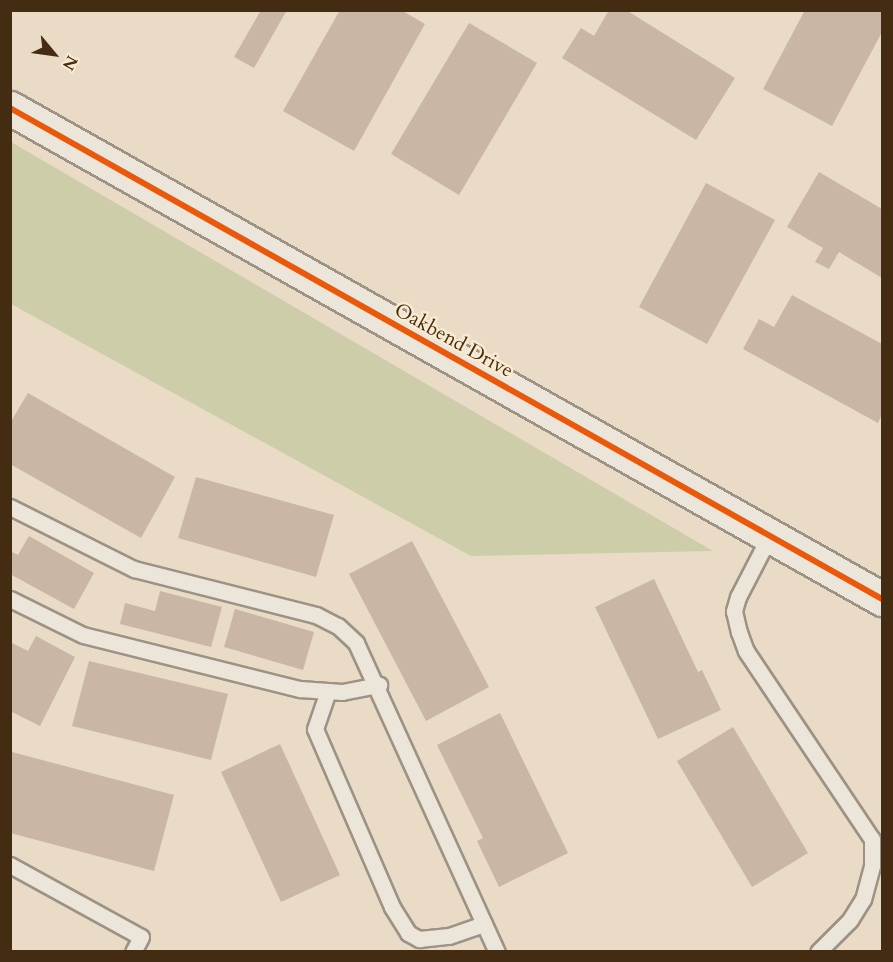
<!DOCTYPE html>
<style>
body{margin:0}
#map{position:relative;width:893px;height:962px;overflow:hidden;background:#e9dbc6;font-family:Cardo,serif}
div>[style]{position:absolute}
.green>*{inset:0;background:#cecdaa}
.building>*{inset:0;background:#cab6a4}
.roads{filter:drop-shadow(2px 0 #9d9283) drop-shadow(-2px 0 #9d9283) drop-shadow(0 2px #9d9283) drop-shadow(0 -2px #9d9283)}
.service>*{height:15px;margin:-7.5px;padding:0 7.5px;transform-origin:7.5px;border-radius:7.5px;background:#ece5da}
.tertiary>*{height:33px;margin:-16.5px;padding:0 16.5px;transform-origin:16.5px;border-radius:16.5px;background:#ece5da}
.cycleway>*{height:6px;margin:-3px;padding:0 3px;transform-origin:3px;border-radius:3px;background:#e8590c}
span{translate:-50% -50%;white-space:nowrap;text-align:center;line-height:1.15;-webkit-text-stroke:5px #faead1;paint-order:stroke}
.street-label{font-size:20px;color:#432c12}
.frame{position:absolute;inset:0;border:12px solid #432c12;pointer-events:none}
.north{position:absolute;left:24px;top:24px;width:60px;height:60px;-webkit-text-stroke:4px #faead1;paint-order:stroke;rotate:119deg;font-size:16px;font-weight:700;line-height:24px;text-align:center;color:#432c12}
.north::after{content:'';display:block;margin:auto;width:21px;height:27px;background:#432c12;clip-path:polygon(50% 0,100% 100%,50% 72%,0 100%)}
</style>
<div id="map">
<div class="green">
<div style="clip-path:polygon(10px 142px,11px 142px,713px 551px,471px 556px,11px 304px)"></div>
</div>
<div class="building">
<div style="clip-path:polygon(261px 10px,287px 10px,254px 68px,234px 57px)"></div>
<div style="clip-path:polygon(340px 10px,401px 10px,425px 24px,354px 151px,283px 111px)"></div>
<div style="clip-path:polygon(609px 10px,626px 10px,735px 78px,696px 140px,562px 58px,581px 28px,594px 36px)"></div>
<div style="clip-path:polygon(805px 10px,882px 10px,882px 32px,832px 126px,763px 89px)"></div>
<div style="clip-path:polygon(469px 23px,537px 63px,459px 195px,391px 154px)"></div>
<div style="clip-path:polygon(819px 172px,882px 209px,882px 278px,839px 252px,829px 269px,815px 262px,823px 248px,787px 227px)"></div>
<div style="clip-path:polygon(706px 183px,775px 220px,707px 344px,639px 307px)"></div>
<div style="clip-path:polygon(792px 295px,882px 344px,882px 414px,878px 423px,743px 349px,759px 319px,774px 327px)"></div>
<div style="clip-path:polygon(28px 393px,175px 477px,141px 538px,10px 464px,10px 423px)"></div>
<div style="clip-path:polygon(196px 477px,334px 515px,316px 577px,178px 538px)"></div>
<div style="clip-path:polygon(29px 536px,94px 573px,74px 609px,10px 574px,10px 551px,18px 555px)"></div>
<div style="clip-path:polygon(412px 541px,489px 687px,426px 721px,349px 574px)"></div>
<div style="clip-path:polygon(654px 579px,698px 672px,702px 670px,721px 710px,658px 739px,595px 607px)"></div>
<div style="clip-path:polygon(160px 591px,222px 607px,211px 647px,120px 624px,125px 603px,155px 611px)"></div>
<div style="clip-path:polygon(235px 609px,314px 632px,303px 670px,224px 647px)"></div>
<div style="clip-path:polygon(36px 636px,75px 657px,40px 726px,10px 711px,10px 642px,28px 651px)"></div>
<div style="clip-path:polygon(89px 661px,228px 694px,211px 760px,72px 726px)"></div>
<div style="clip-path:polygon(500px 713px,568px 853px,499px 887px,477px 841px,483px 838px,437px 745px)"></div>
<div style="clip-path:polygon(733px 727px,808px 853px,752px 887px,677px 761px)"></div>
<div style="clip-path:polygon(280px 744px,340px 875px,281px 902px,221px 772px)"></div>
<div style="clip-path:polygon(12px 752px,174px 795px,154px 871px,10px 833px)"></div>
</div>
<div class="roads">
<div class="service">
<div style="left:10px;top:507px;width:139px;rotate:26.6deg"></div>
<div style="left:134px;top:569px;width:188px;rotate:14.2deg"></div>
<div style="left:316px;top:615px;width:25px;rotate:27deg"></div>
<div style="left:338px;top:626px;width:25px;rotate:43deg"></div>
<div style="left:356px;top:643px;width:340px;rotate:65.5deg"></div>
<div style="left:770px;top:535px;width:70px;rotate:117.3deg"></div>
<div style="left:738px;top:597px;width:15px;rotate:106deg"></div>
<div style="left:734px;top:611px;width:22px;rotate:77deg"></div>
<div style="left:739px;top:632px;width:20px;rotate:70deg"></div>
<div style="left:746px;top:651px;width:226px;rotate:56.2deg"></div>
<div style="left:872px;top:839px;width:27px;rotate:90deg"></div>
<div style="left:872px;top:866px;width:34px;rotate:105deg"></div>
<div style="left:863px;top:899px;width:25px;rotate:122deg"></div>
<div style="left:850px;top:920px;width:45px;rotate:135deg"></div>
<div style="left:10px;top:599px;width:81px;rotate:26.3deg"></div>
<div style="left:83px;top:635px;width:224px;rotate:14deg"></div>
<div style="left:300px;top:689px;width:42px;rotate:4.1deg"></div>
<div style="left:342px;top:692px;width:38px;rotate:-11deg"></div>
<div style="left:328px;top:691px;width:40px;rotate:108.9deg"></div>
<div style="left:315px;top:729px;width:194px;rotate:66.6deg"></div>
<div style="left:392px;top:907px;width:31px;rotate:58deg"></div>
<div style="left:408px;top:933px;width:13px;rotate:29deg"></div>
<div style="left:419px;top:939px;width:30px;rotate:-6deg"></div>
<div style="left:449px;top:936px;width:37px;rotate:-19deg"></div>
<div style="left:10px;top:865px;width:149px;rotate:28.8deg"></div>
<div style="left:141px;top:937px;width:17px;rotate:118deg"></div>
</div>
<div class="tertiary">
<div style="left:10px;top:108px;width:1001px;rotate:29.38deg"></div>
</div>
</div>
<div class="cycleway">
<div style="left:10px;top:108px;width:1001px;rotate:29.38deg"></div>
</div>
<div class="street-label">
<span style="left:454px;top:340px;rotate:29deg">Oakbend Drive</span>
</div>
<div class="frame"></div>
<div class="north">N</div>
</div>
